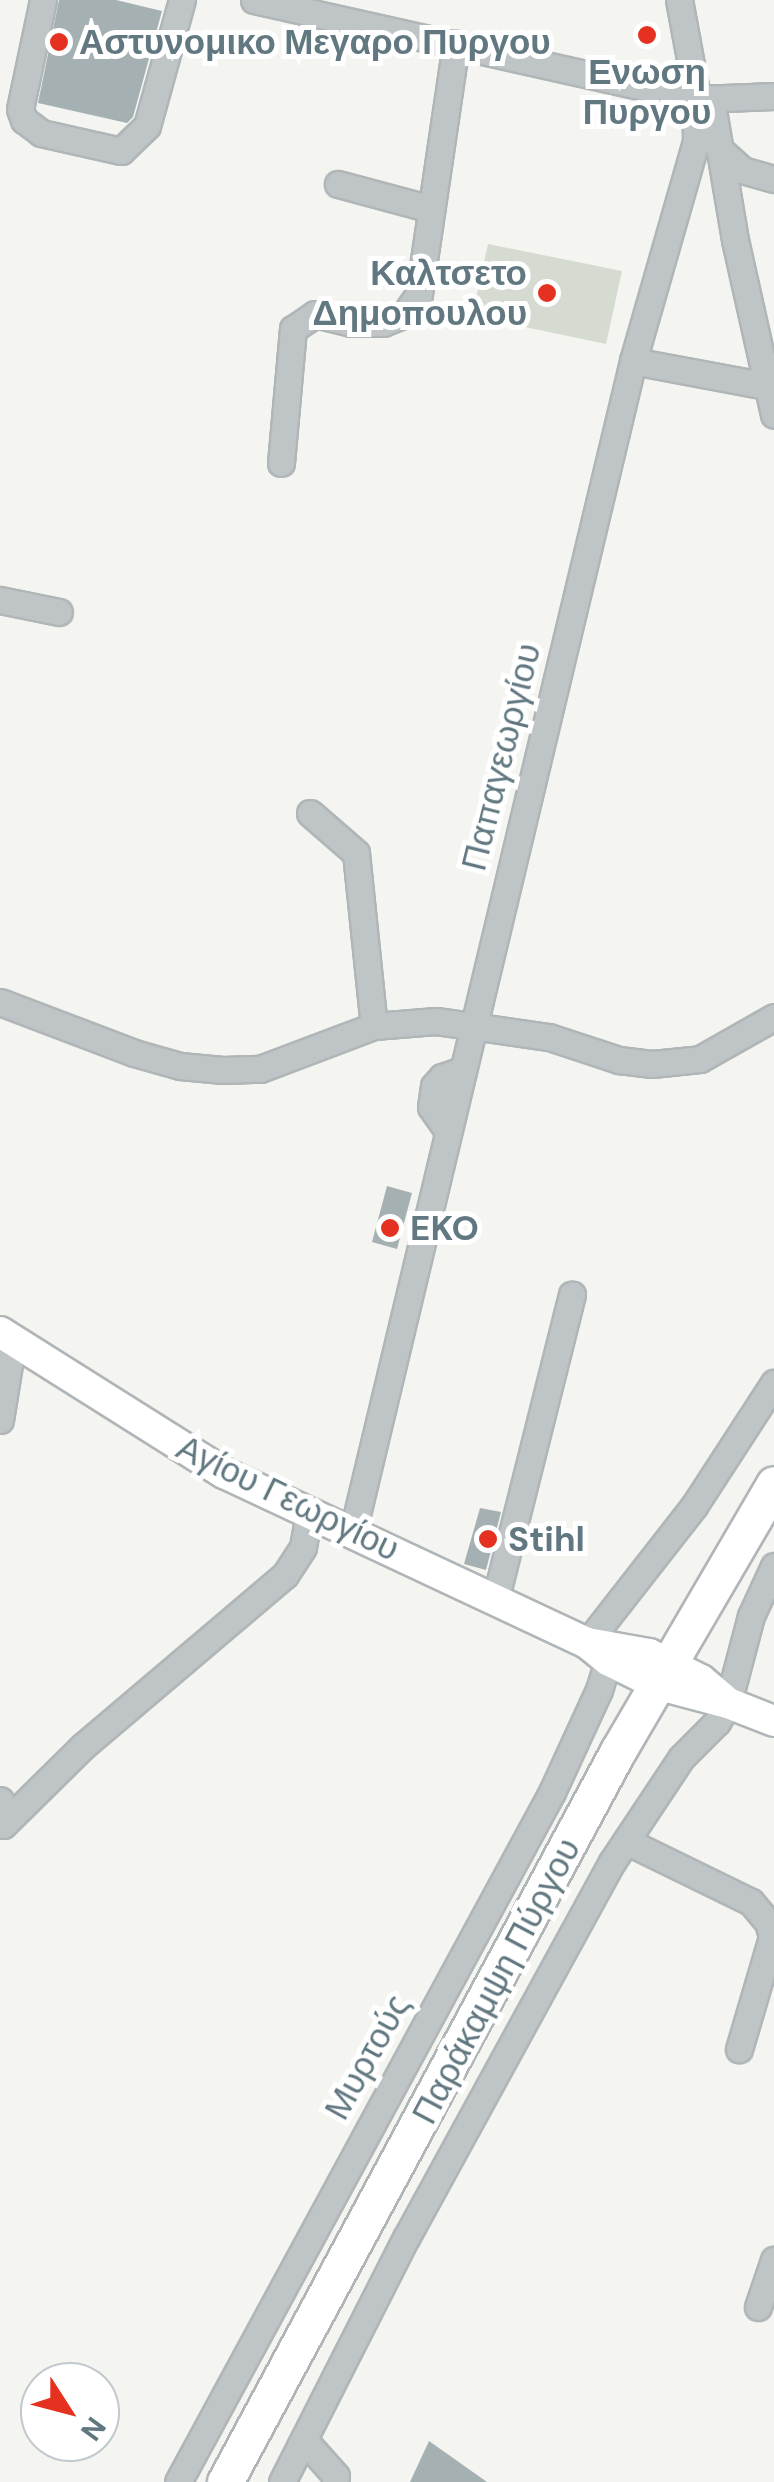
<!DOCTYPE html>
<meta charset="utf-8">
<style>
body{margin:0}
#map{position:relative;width:774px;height:2482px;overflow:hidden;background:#f4f4f0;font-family:"DM Sans",sans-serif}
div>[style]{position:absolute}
.green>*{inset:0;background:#d6dbd1}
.building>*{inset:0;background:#a5b0b3}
.roads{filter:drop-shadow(2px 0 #b0b6b8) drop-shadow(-2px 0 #b0b6b8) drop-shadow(0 2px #b0b6b8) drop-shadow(0 -2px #b0b6b8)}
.minor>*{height:25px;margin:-12.5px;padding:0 12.5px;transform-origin:12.5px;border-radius:12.5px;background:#bfc4c6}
.major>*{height:30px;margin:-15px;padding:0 15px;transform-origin:15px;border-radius:15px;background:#fff}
.highway>*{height:35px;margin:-17.5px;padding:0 17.5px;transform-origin:17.5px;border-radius:17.5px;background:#fff}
.dots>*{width:28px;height:28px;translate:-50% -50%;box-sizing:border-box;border:5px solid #fff;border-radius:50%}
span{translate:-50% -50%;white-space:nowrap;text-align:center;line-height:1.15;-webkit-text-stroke:10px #fff;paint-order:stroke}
.poi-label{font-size:35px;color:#627881;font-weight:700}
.left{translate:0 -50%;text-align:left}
.right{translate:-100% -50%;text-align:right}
.street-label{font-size:35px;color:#627881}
.north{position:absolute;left:20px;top:2362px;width:100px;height:100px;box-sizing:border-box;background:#fff;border:2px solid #c0c9cd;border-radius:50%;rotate:126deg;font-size:28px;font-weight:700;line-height:40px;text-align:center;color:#627881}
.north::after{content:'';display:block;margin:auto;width:35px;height:45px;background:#e5311f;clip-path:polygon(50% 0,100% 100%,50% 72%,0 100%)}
</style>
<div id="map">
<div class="green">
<div style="clip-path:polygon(488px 244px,622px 271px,606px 344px,472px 316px)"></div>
</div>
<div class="building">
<div style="clip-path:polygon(59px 0,116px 0,162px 11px,133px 117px,127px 123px,38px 103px)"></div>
<div style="clip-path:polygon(387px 1186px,412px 1193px,397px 1249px,372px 1242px)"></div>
<div style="clip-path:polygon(480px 1508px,501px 1512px,486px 1570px,464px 1564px)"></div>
<div style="clip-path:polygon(429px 2441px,487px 2482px,410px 2482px)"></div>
</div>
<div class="roads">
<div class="minor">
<div style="left:43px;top:0;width:111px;rotate:101.9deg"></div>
<div style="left:20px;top:109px;width:12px;rotate:70deg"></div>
<div style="left:24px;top:120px;width:21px;rotate:37deg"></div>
<div style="left:41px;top:133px;width:82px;rotate:12.7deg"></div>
<div style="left:121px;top:151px;width:36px;rotate:-44deg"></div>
<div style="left:147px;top:126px;width:131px;rotate:-74.5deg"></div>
<div style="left:254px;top:0;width:453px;rotate:12.6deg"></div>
<div style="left:696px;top:99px;width:78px;rotate:-2.2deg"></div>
<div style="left:711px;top:98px;width:144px;rotate:80.4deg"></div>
<div style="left:735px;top:240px;width:179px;rotate:77.4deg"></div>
<div style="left:719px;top:149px;width:31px;rotate:42deg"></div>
<div style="left:742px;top:170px;width:33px;rotate:16deg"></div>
<div style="left:338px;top:184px;width:96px;rotate:15deg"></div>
<div style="left:633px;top:361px;width:135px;rotate:10.6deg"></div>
<div style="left:281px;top:463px;width:135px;rotate:-84.9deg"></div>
<div style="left:293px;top:329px;width:27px;rotate:-34deg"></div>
<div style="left:315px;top:314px;width:37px;rotate:14deg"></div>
<div style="left:351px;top:323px;width:32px"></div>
<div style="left:383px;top:323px;width:24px;rotate:-22deg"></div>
<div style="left:405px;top:314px;width:24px;rotate:-55deg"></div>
<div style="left:419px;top:294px;width:253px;rotate:-81.6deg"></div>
<div style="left:0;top:600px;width:60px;rotate:11.5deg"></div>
<div style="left:310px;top:813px;width:61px;rotate:41deg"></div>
<div style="left:356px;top:853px;width:174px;rotate:84.1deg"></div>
<div style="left:0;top:1002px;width:143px;rotate:20.8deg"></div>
<div style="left:134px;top:1053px;width:48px;rotate:15.8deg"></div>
<div style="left:180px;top:1066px;width:43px;rotate:5.3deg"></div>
<div style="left:223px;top:1070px;width:37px;rotate:-2deg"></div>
<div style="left:260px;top:1069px;width:122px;rotate:-20.7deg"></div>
<div style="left:374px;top:1026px;width:62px;rotate:-4.6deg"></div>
<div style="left:436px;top:1021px;width:114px;rotate:8.1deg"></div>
<div style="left:549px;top:1037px;width:74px;rotate:18.2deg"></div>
<div style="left:619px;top:1060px;width:33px;rotate:7deg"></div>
<div style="left:652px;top:1064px;width:48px;rotate:-5.9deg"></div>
<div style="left:700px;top:1059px;width:85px;rotate:-29.6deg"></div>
<div style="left:448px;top:1131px;width:29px;rotate:-125deg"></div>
<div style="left:431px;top:1107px;width:21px;rotate:-82deg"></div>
<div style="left:434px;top:1086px;width:12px;rotate:-48deg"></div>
<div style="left:442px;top:1077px;width:21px;rotate:-19deg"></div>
<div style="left:0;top:1420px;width:81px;rotate:-80.8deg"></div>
<div style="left:353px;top:1531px;width:1203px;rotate:-76.54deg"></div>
<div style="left:633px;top:361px;width:228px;rotate:-74deg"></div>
<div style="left:696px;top:142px;width:56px;rotate:-91deg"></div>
<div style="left:695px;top:86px;width:87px;rotate:-100.5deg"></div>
<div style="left:495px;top:1601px;width:316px;rotate:-75.9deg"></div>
<div style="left:587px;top:1643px;width:174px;rotate:-52deg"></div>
<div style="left:694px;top:1506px;width:147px;rotate:-57deg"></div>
<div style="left:0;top:1800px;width:25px;rotate:83deg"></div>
<div style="left:3px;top:1825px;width:111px;rotate:-44.6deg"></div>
<div style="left:82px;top:1747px;width:266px;rotate:-40.3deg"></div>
<div style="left:285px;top:1575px;width:33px;rotate:-57deg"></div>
<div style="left:303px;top:1547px;width:36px;rotate:-80deg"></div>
<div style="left:626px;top:1841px;width:139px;rotate:26deg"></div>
<div style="left:751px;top:1902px;width:26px;rotate:50deg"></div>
<div style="left:768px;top:1922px;width:16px;rotate:75deg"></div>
<div style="left:772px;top:1937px;width:117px;rotate:106.4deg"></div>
<div style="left:758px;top:2307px;width:50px;rotate:-71.2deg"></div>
<div style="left:304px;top:2440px;width:48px;rotate:48.4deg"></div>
<div style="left:336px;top:2476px;width:6px;rotate:99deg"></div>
<div style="left:178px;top:2482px;width:785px;rotate:-61.54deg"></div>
<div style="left:552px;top:1792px;width:112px;rotate:-65.3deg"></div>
<div style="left:599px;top:1690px;width:31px;rotate:-73deg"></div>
<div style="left:282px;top:2482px;width:274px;rotate:-63.1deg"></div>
<div style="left:406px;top:2238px;width:429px;rotate:-61.3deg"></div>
<div style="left:612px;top:1862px;width:125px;rotate:-56.4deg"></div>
<div style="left:681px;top:1758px;width:51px;rotate:-45deg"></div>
<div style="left:717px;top:1722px;width:22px;rotate:-60deg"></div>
<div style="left:728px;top:1703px;width:90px;rotate:-75.2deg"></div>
<div style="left:751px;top:1616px;width:55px;rotate:-65.3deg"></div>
</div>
<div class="major">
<div style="left:0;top:1332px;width:265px;rotate:32.2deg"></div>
<div style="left:224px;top:1473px;width:401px;rotate:25.1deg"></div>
<div style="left:587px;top:1643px;width:27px;rotate:39deg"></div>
<div style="left:608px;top:1660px;width:54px;rotate:26.6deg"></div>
<div style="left:656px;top:1684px;width:74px;rotate:14.8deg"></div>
<div style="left:728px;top:1703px;width:49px;rotate:21.4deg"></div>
<div style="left:587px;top:1643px;width:63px;rotate:10.1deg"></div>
<div style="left:649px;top:1654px;width:58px;rotate:26.6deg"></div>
<div style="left:701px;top:1680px;width:31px;rotate:40deg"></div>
</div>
<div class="highway">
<div style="left:225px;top:2482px;width:830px;rotate:-61.74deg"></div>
<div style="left:618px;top:1751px;width:309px;rotate:-59.7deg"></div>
</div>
</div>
<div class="dots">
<div style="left:647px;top:35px;background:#e5311f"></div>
<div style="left:59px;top:42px;background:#e5311f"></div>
<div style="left:547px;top:293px;background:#e5311f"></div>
<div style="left:390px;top:1228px;background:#e5311f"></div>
<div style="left:488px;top:1539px;background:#e5311f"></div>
</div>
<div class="poi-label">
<span class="left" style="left:79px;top:42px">Αστυνομικο Μεγαρο Πυργου</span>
<span style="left:647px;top:92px">Ενωση<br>Πυργου</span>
<span class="right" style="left:527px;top:293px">Καλτσετο<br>Δημοπουλου</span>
<span class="left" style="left:410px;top:1228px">EKO</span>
<span class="left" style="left:508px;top:1539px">Stihl</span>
</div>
<div class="street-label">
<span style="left:501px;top:757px;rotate:-76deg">Παπαγεωργίου</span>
<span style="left:288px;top:1498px;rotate:26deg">Αγίου Γεωργίου</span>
<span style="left:496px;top:1981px;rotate:-62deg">Παράκαμψη Πύργου</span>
<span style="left:367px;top:2057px;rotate:-61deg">Μυρτούς</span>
</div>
<div class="north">N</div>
</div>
